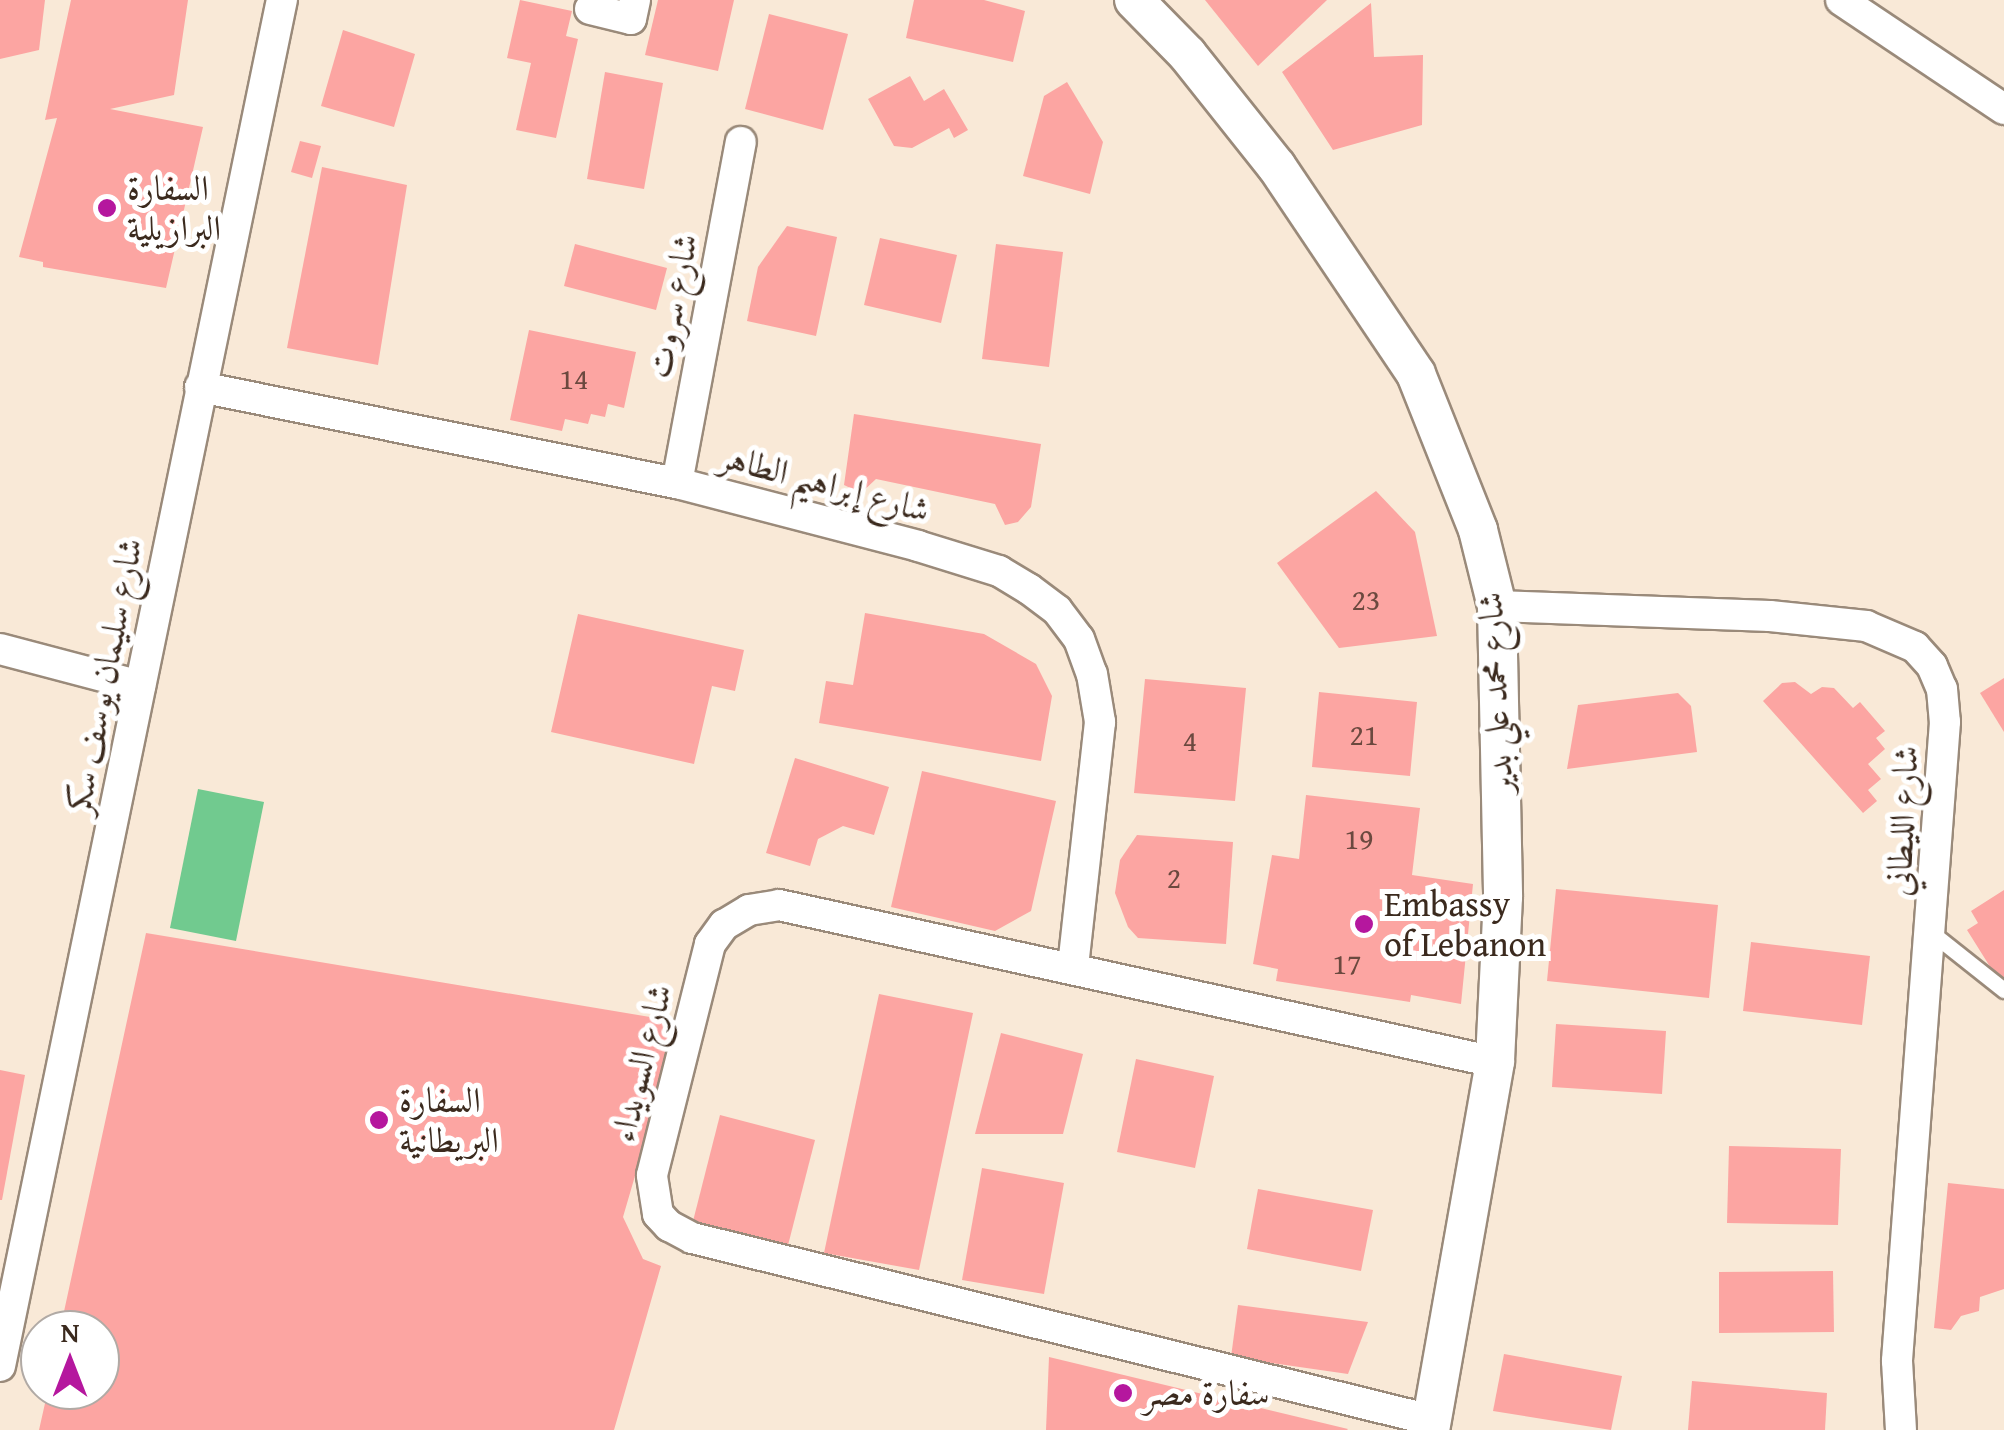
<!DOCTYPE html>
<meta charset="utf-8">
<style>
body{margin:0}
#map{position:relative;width:2004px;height:1430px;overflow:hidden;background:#f9e9d7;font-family:"Gentium Book Plus",Amiri,serif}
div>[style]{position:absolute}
.green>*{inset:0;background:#71ca8f}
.building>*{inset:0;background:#fca5a2}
.roads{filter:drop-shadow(2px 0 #9a8a7a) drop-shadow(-2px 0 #9a8a7a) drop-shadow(0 2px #9a8a7a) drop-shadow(0 -2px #9a8a7a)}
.service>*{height:15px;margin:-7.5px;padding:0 7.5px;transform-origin:7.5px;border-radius:7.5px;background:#fff}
.minor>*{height:30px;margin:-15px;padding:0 15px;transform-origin:15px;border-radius:15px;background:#fff}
.tertiary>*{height:38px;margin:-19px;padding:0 19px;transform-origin:19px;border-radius:19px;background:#fff}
.dots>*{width:28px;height:28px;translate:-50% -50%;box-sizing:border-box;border:5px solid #fff;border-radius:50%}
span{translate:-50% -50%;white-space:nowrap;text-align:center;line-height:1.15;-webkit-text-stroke:10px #fff;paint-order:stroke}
.number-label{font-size:30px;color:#6b493f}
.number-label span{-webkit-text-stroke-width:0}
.poi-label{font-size:35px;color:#3b2a1e}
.left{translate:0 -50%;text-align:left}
.street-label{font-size:35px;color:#3b2a1e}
.north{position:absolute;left:20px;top:1310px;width:100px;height:100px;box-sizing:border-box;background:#fff;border:2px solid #b1aaa5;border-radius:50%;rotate:0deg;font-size:28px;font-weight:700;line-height:40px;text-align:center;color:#3b2a1e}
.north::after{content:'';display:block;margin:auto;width:35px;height:45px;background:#b5179e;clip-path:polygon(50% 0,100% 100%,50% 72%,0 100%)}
</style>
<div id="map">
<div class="green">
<div style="clip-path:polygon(198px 789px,264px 802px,236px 941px,170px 928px)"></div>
</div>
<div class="building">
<div style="clip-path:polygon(0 0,45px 0,39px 50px,0 59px)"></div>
<div style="clip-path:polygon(71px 0,188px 0,174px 95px,110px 109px,203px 127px,166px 288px,43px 267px,43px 262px,19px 257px,57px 118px,45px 120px)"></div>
<div style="clip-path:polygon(520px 0,572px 11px,566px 36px,578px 39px,556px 138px,516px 130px,531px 63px,507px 58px)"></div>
<div style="clip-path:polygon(658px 0,734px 0,718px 71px,645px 55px)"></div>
<div style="clip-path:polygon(914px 0,984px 0,1025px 11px,1013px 62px,906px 38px)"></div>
<div style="clip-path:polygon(1205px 0,1327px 0,1258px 66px)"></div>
<div style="clip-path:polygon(1371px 3px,1374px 57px,1423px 55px,1422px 125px,1333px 150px,1282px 72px)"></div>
<div style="clip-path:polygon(769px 14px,848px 34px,823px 130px,745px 109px)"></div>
<div style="clip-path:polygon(343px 30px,415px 54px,394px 127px,321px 106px)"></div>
<div style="clip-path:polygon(605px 72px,663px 83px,644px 189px,587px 179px)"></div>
<div style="clip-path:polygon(910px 76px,924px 101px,944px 89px,968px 130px,954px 138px,949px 128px,912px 148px,894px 146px,868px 99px)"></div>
<div style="clip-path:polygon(1067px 82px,1103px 142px,1090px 194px,1023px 176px,1044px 96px)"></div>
<div style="clip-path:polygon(300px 141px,321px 146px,312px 178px,291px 172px)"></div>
<div style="clip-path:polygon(322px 167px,407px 185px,378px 365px,287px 348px)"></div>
<div style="clip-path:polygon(787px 226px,837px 237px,816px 336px,747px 321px,758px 267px)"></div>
<div style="clip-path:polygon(880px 238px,957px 255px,941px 323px,864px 305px)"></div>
<div style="clip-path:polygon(575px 244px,667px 268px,656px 310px,564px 286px)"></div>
<div style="clip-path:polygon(996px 244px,1063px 252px,1049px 367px,982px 359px)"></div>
<div style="clip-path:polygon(529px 330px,636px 352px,624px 408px,608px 404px,605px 417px,591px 414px,588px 424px,565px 419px,562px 431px,510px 420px)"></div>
<div style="clip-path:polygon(854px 414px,1041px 444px,1031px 507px,1018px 522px,1005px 525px,995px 504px,876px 479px,861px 493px,844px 485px)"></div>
<div style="clip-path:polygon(1376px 491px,1415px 532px,1437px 636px,1339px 648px,1277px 563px)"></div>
<div style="clip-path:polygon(865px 613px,984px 634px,1036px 664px,1052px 696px,1041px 761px,819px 723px,826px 681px,853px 685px)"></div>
<div style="clip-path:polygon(578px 614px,744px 650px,735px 691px,712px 686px,694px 764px,551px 732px)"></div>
<div style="clip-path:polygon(2004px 678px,2004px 732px,1980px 693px)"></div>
<div style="clip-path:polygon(1145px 679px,1246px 688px,1235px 801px,1134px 793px)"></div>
<div style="clip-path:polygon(1795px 682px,1811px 694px,1822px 687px,1834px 688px,1853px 708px,1860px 702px,1885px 731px,1876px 738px,1885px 749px,1868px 764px,1881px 779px,1868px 790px,1877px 801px,1863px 813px,1763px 701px,1782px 683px)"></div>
<div style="clip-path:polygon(1319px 692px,1417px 702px,1410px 776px,1312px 767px)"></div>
<div style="clip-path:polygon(1678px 693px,1691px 706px,1697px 752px,1567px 769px,1578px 705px)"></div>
<div style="clip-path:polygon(795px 758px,889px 787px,874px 835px,843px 826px,818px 839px,810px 866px,766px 853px)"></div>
<div style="clip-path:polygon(922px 771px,1056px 801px,1031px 911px,995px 931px,891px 907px)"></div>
<div style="clip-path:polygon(1306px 795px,1420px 808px,1412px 875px,1473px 884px,1461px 1004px,1411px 995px,1410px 1002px,1276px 981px,1278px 969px,1253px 964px,1272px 855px,1299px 859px)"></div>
<div style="clip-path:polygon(1137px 835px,1233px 842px,1226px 944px,1138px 938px,1128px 927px,1115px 893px,1120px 860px)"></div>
<div style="clip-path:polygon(1556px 889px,1718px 905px,1709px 998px,1547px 981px)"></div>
<div style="clip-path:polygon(2004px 890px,2004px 989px,1967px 930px,1978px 923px,1971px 911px)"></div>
<div style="clip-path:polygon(146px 933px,680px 1022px,623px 1217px,643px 1259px,661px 1266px,614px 1430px,39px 1430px,48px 1390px,100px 1390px,100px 1330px,60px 1330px)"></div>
<div style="clip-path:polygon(1751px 942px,1870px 956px,1862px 1025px,1743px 1011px)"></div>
<div style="clip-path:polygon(879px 994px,973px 1013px,919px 1270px,824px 1253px)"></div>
<div style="clip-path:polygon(1556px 1024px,1666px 1031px,1662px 1094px,1552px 1087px)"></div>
<div style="clip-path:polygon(1001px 1033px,1083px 1054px,1063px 1134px,975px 1134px)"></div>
<div style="clip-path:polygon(1136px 1059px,1214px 1076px,1195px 1168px,1117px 1152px)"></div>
<div style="clip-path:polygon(0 1070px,25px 1075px,2px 1200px,0 1200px)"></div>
<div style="clip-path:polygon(720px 1115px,815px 1140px,786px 1253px,691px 1229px)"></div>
<div style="clip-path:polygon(1729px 1146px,1841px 1149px,1838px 1225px,1727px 1223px)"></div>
<div style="clip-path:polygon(982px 1168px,1064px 1183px,1044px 1294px,962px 1280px)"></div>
<div style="clip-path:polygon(1948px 1183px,2004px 1189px,2004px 1289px,1980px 1297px,1979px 1311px,1961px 1316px,1951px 1330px,1934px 1328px)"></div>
<div style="clip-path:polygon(1258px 1189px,1373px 1210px,1361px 1271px,1247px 1249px)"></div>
<div style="clip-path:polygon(1833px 1271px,1834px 1332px,1719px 1333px,1719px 1272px)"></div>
<div style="clip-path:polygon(1238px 1305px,1368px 1322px,1348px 1374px,1231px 1357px)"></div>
<div style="clip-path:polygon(1504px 1354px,1622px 1376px,1611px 1430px,1493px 1411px)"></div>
<div style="clip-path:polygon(1049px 1357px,1348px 1429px,1347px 1430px,1046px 1430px)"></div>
<div style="clip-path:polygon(1692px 1381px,1827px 1393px,1825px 1430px,1688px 1430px)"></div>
</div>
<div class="roads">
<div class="service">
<div style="left:1932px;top:933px;width:92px;rotate:38.4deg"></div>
</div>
<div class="minor">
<div style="left:1841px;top:0;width:196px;rotate:33.8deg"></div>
<div style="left:590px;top:9px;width:42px;rotate:13.7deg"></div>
<div style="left:631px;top:19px;width:19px;rotate:-78deg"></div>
<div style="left:200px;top:387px;width:487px;rotate:11.4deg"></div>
<div style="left:677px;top:483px;width:249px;rotate:14.6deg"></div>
<div style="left:918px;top:546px;width:85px;rotate:17.2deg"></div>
<div style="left:999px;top:571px;width:35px;rotate:31deg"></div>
<div style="left:1029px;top:589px;width:35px;rotate:37deg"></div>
<div style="left:1057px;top:610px;width:36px;rotate:53deg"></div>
<div style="left:1079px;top:639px;width:37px;rotate:70deg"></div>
<div style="left:1092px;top:674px;width:49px;rotate:80.5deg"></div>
<div style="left:1100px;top:722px;width:246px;rotate:96.3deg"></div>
<div style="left:677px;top:483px;width:347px;rotate:-79.4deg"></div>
<div style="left:1497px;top:606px;width:273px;rotate:2.1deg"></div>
<div style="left:1770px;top:616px;width:97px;rotate:5.9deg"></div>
<div style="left:1866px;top:626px;width:53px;rotate:23.2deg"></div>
<div style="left:1915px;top:647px;width:25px;rotate:48deg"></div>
<div style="left:1932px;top:666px;width:25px;rotate:67deg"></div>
<div style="left:1942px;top:689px;width:33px;rotate:85deg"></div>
<div style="left:1945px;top:722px;width:641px;rotate:94.3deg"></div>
<div style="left:1897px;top:1361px;width:69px;rotate:86.7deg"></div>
<div style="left:0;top:649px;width:145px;rotate:14.8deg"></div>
<div style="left:0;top:1366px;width:1395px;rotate:-78.34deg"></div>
<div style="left:1431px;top:1420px;width:761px;rotate:-166.16deg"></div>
<div style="left:692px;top:1238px;width:26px;rotate:-152deg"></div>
<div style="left:669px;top:1226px;width:16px;rotate:-133deg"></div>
<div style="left:658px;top:1214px;width:39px;rotate:-99deg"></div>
<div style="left:652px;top:1175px;width:238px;rotate:-75.9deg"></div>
<div style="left:710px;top:944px;width:24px;rotate:-54deg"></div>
<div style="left:724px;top:925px;width:29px;rotate:-31deg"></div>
<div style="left:749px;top:910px;width:30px;rotate:-9deg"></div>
<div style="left:779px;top:905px;width:733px;rotate:12.37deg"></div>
</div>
<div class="tertiary">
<div style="left:1134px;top:0;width:76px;rotate:45.5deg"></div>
<div style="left:1187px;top:54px;width:144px;rotate:51.5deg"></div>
<div style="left:1277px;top:167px;width:249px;rotate:56.1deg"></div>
<div style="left:1416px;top:374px;width:168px;rotate:68.3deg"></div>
<div style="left:1478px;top:530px;width:78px;rotate:76deg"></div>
<div style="left:1497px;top:606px;width:291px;rotate:88.8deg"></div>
<div style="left:1503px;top:897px;width:165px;rotate:92.8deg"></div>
<div style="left:1495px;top:1062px;width:374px;rotate:100deg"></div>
</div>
</div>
<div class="dots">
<div style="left:107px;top:208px;background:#b5179e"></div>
<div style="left:1364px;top:924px;background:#b5179e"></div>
<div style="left:379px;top:1120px;background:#b5179e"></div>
<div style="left:1123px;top:1393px;background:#b5179e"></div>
</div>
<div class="number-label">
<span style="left:574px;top:378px">14</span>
<span style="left:1366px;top:599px">23</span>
<span style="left:1364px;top:734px">21</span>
<span style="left:1190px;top:740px">4</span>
<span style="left:1359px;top:838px">19</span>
<span style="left:1174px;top:877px">2</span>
<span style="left:1347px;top:963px">17</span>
</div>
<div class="poi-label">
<span class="left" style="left:127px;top:208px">السفارة<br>البرازيلية</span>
<span class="left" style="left:1384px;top:924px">Embassy<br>of Lebanon</span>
<span class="left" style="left:399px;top:1120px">السفارة<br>البريطانية</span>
<span class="left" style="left:1143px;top:1393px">سفارة مصر</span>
</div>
<div class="street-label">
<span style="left:672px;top:306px;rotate:-79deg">شارع سروت</span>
<span style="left:825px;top:483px;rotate:15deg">شارع إبراهيم الطاهر</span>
<span style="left:104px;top:676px;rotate:-79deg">شارع سليمان يوسف سكر</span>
<span style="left:1495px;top:693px;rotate:-93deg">شارع محمد علي بدير</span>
<span style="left:1902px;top:821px;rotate:-87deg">شارع الليطاني</span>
<span style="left:641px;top:1063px;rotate:-76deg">شارع السويداء</span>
</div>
<div class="north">N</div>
</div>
